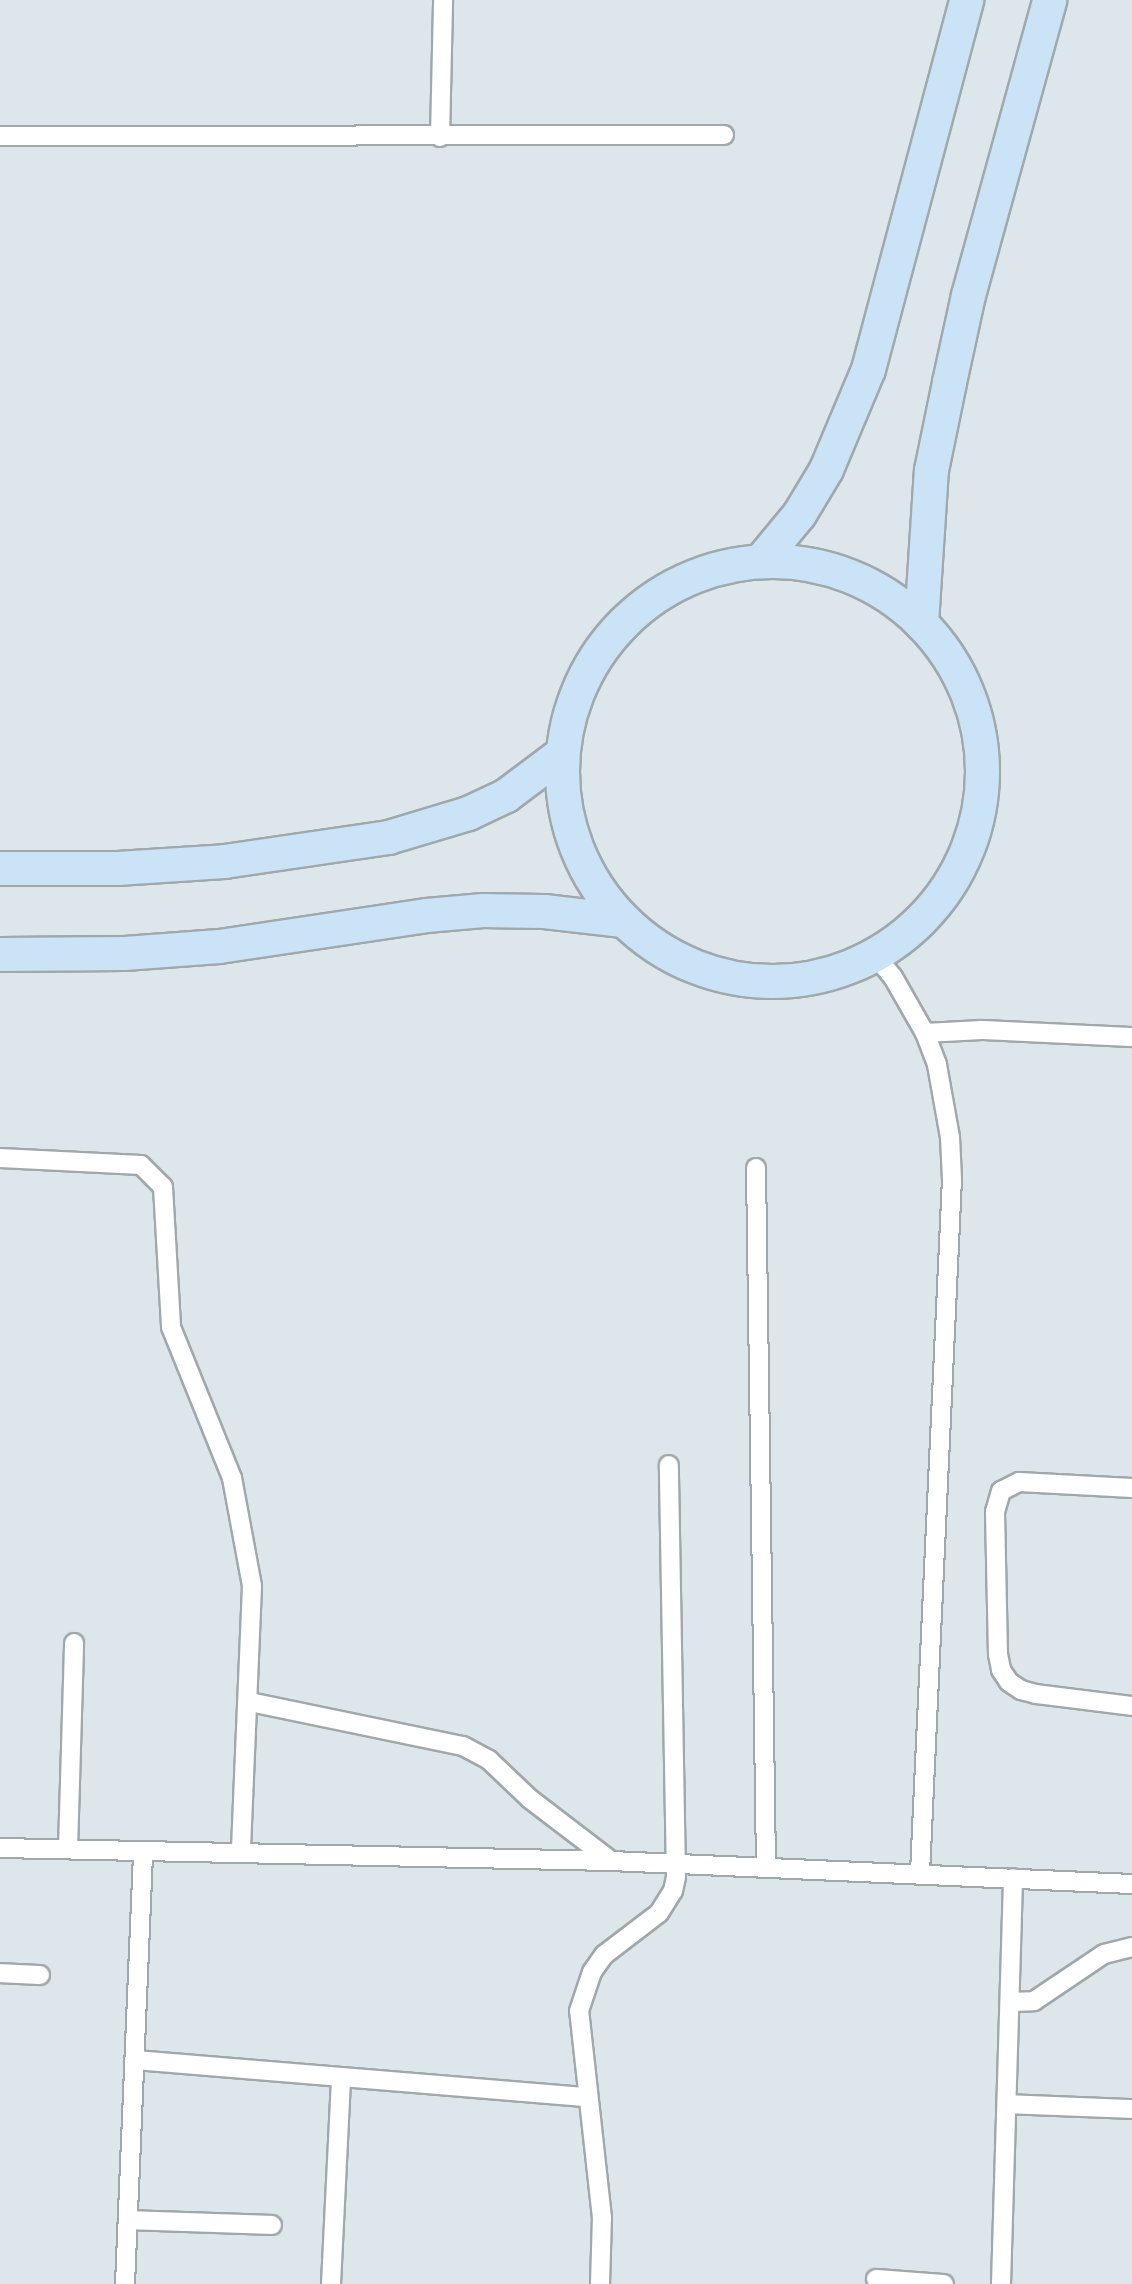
<!DOCTYPE html>
<style>
body{margin:0}
#map{position:relative;width:1132px;height:2284px;overflow:hidden;background:#dde7eb;font-family:"DM Sans",sans-serif}
div>[style]{position:absolute}
.roads{filter:drop-shadow(2px 0 #9fa8ab) drop-shadow(-2px 0 #9fa8ab) drop-shadow(0 2px #9fa8ab) drop-shadow(0 -2px #9fa8ab)}
.service>*{height:18px;margin:-9px;padding:0 9px;transform-origin:9px;border-radius:9px;background:#fff}
.primary>*{height:33px;margin:-16.5px;padding:0 16.5px;transform-origin:16.5px;border-radius:16.5px;background:#cbe3f6}
.primary>.ring{margin:-16.5px;padding:0;box-sizing:content-box;background:none;border:33px solid #cbe3f6;border-radius:50%}
span{translate:-50% -50%;white-space:nowrap;text-align:center;line-height:1.15;-webkit-text-stroke:6px #dde7eb;paint-order:stroke}
</style>
<div id="map">
<div class="roads">
<div class="service">
<div style="left:0;top:136px;width:724px;rotate:-0.08deg"></div>
<div style="left:440px;top:137px;width:137px;rotate:-88.7deg"></div>
<div style="left:875px;top:955px;width:28px;rotate:51deg"></div>
<div style="left:893px;top:977px;width:64px;rotate:60.3deg"></div>
<div style="left:925px;top:1033px;width:34px;rotate:69deg"></div>
<div style="left:937px;top:1065px;width:73px;rotate:79.8deg"></div>
<div style="left:950px;top:1137px;width:42px;rotate:87.3deg"></div>
<div style="left:952px;top:1179px;width:695px;rotate:92.64deg"></div>
<div style="left:925px;top:1033px;width:57px;rotate:-3deg"></div>
<div style="left:982px;top:1030px;width:150px;rotate:2.7deg"></div>
<div style="left:0;top:1158px;width:141px;rotate:2.8deg"></div>
<div style="left:141px;top:1165px;width:31px;rotate:45deg"></div>
<div style="left:163px;top:1187px;width:140px;rotate:86.7deg"></div>
<div style="left:171px;top:1327px;width:163px;rotate:68deg"></div>
<div style="left:232px;top:1478px;width:110px;rotate:79.5deg"></div>
<div style="left:252px;top:1586px;width:266px;rotate:92.4deg"></div>
<div style="left:756px;top:1168px;width:699px;rotate:89.18deg"></div>
<div style="left:1132px;top:1488px;width:113px;rotate:-177deg"></div>
<div style="left:1019px;top:1482px;width:20px;rotate:153deg"></div>
<div style="left:1001px;top:1491px;width:22px;rotate:106deg"></div>
<div style="left:995px;top:1512px;width:142px;rotate:88.8deg"></div>
<div style="left:998px;top:1654px;width:16px;rotate:79deg"></div>
<div style="left:1001px;top:1670px;width:14px;rotate:56deg"></div>
<div style="left:1009px;top:1682px;width:14px;rotate:34deg"></div>
<div style="left:1021px;top:1690px;width:16px;rotate:15deg"></div>
<div style="left:1036px;top:1694px;width:97px;rotate:7.1deg"></div>
<div style="left:250px;top:1702px;width:217px;rotate:11.7deg"></div>
<div style="left:463px;top:1746px;width:30px;rotate:28deg"></div>
<div style="left:489px;top:1760px;width:57px;rotate:43.6deg"></div>
<div style="left:530px;top:1799px;width:102px;rotate:37.4deg"></div>
<div style="left:0;top:1848px;width:611px;rotate:1.22deg"></div>
<div style="left:611px;top:1861px;width:522px;rotate:2.53deg"></div>
<div style="left:68px;top:1849px;width:206px;rotate:-88.3deg"></div>
<div style="left:0;top:1973px;width:40px;rotate:2.9deg"></div>
<div style="left:1010px;top:2002px;width:24px;rotate:-2deg"></div>
<div style="left:1034px;top:2001px;width:84px;rotate:-33.9deg"></div>
<div style="left:1104px;top:1954px;width:29px;rotate:-14deg"></div>
<div style="left:135px;top:2060px;width:454px;rotate:4.7deg"></div>
<div style="left:1007px;top:2104px;width:125px;rotate:2.3deg"></div>
<div style="left:128px;top:2220px;width:144px;rotate:2deg"></div>
<div style="left:876px;top:2279px;width:68px;rotate:4.2deg"></div>
<div style="left:125px;top:2284px;width:433px;rotate:-87.6deg"></div>
<div style="left:331px;top:2284px;width:207px;rotate:-87.2deg"></div>
<div style="left:600px;top:2284px;width:66px;rotate:-88.3deg"></div>
<div style="left:602px;top:2218px;width:208px;rotate:-96.3deg"></div>
<div style="left:579px;top:2011px;width:41px;rotate:-71.6deg"></div>
<div style="left:592px;top:1972px;width:21px;rotate:-55deg"></div>
<div style="left:604px;top:1955px;width:69px;rotate:-37.4deg"></div>
<div style="left:659px;top:1913px;width:26px;rotate:-58deg"></div>
<div style="left:673px;top:1891px;width:14px;rotate:-78deg"></div>
<div style="left:676px;top:1877px;width:412px;rotate:-91deg"></div>
<div style="left:1001px;top:2284px;width:406px;rotate:-88.3deg"></div>
</div>
<div class="primary">
<div style="left:760px;top:561px;width:61px;rotate:-50.3deg"></div>
<div style="left:799px;top:514px;width:52px;rotate:-59deg"></div>
<div style="left:826px;top:469px;width:108px;rotate:-67.2deg"></div>
<div style="left:868px;top:369px;width:382px;rotate:-75.1deg"></div>
<div class="ring" style="left:562px;top:561px;width:387px;height:387px"></div>
<div style="left:921px;top:623px;width:153px;rotate:-86.3deg"></div>
<div style="left:931px;top:470px;width:90px;rotate:-78.4deg"></div>
<div style="left:949px;top:382px;width:89px;rotate:-77.7deg"></div>
<div style="left:968px;top:295px;width:306px;rotate:-74.6deg"></div>
<div style="left:0;top:868px;width:117px"></div>
<div style="left:117px;top:868px;width:107px;rotate:-3.7deg"></div>
<div style="left:224px;top:861px;width:166px;rotate:-8.3deg"></div>
<div style="left:388px;top:837px;width:84px;rotate:-16.7deg"></div>
<div style="left:468px;top:813px;width:42px;rotate:-25.3deg"></div>
<div style="left:506px;top:795px;width:70px;rotate:-36.9deg"></div>
<div style="left:0;top:954px;width:124px;rotate:-0.5deg"></div>
<div style="left:124px;top:953px;width:95px;rotate:-4.2deg"></div>
<div style="left:219px;top:946px;width:209px;rotate:-8.5deg"></div>
<div style="left:426px;top:915px;width:57px;rotate:-5deg"></div>
<div style="left:483px;top:910px;width:61px;rotate:0.9deg"></div>
<div style="left:544px;top:911px;width:79px;rotate:6.6deg"></div>
</div>
</div>
</div>
